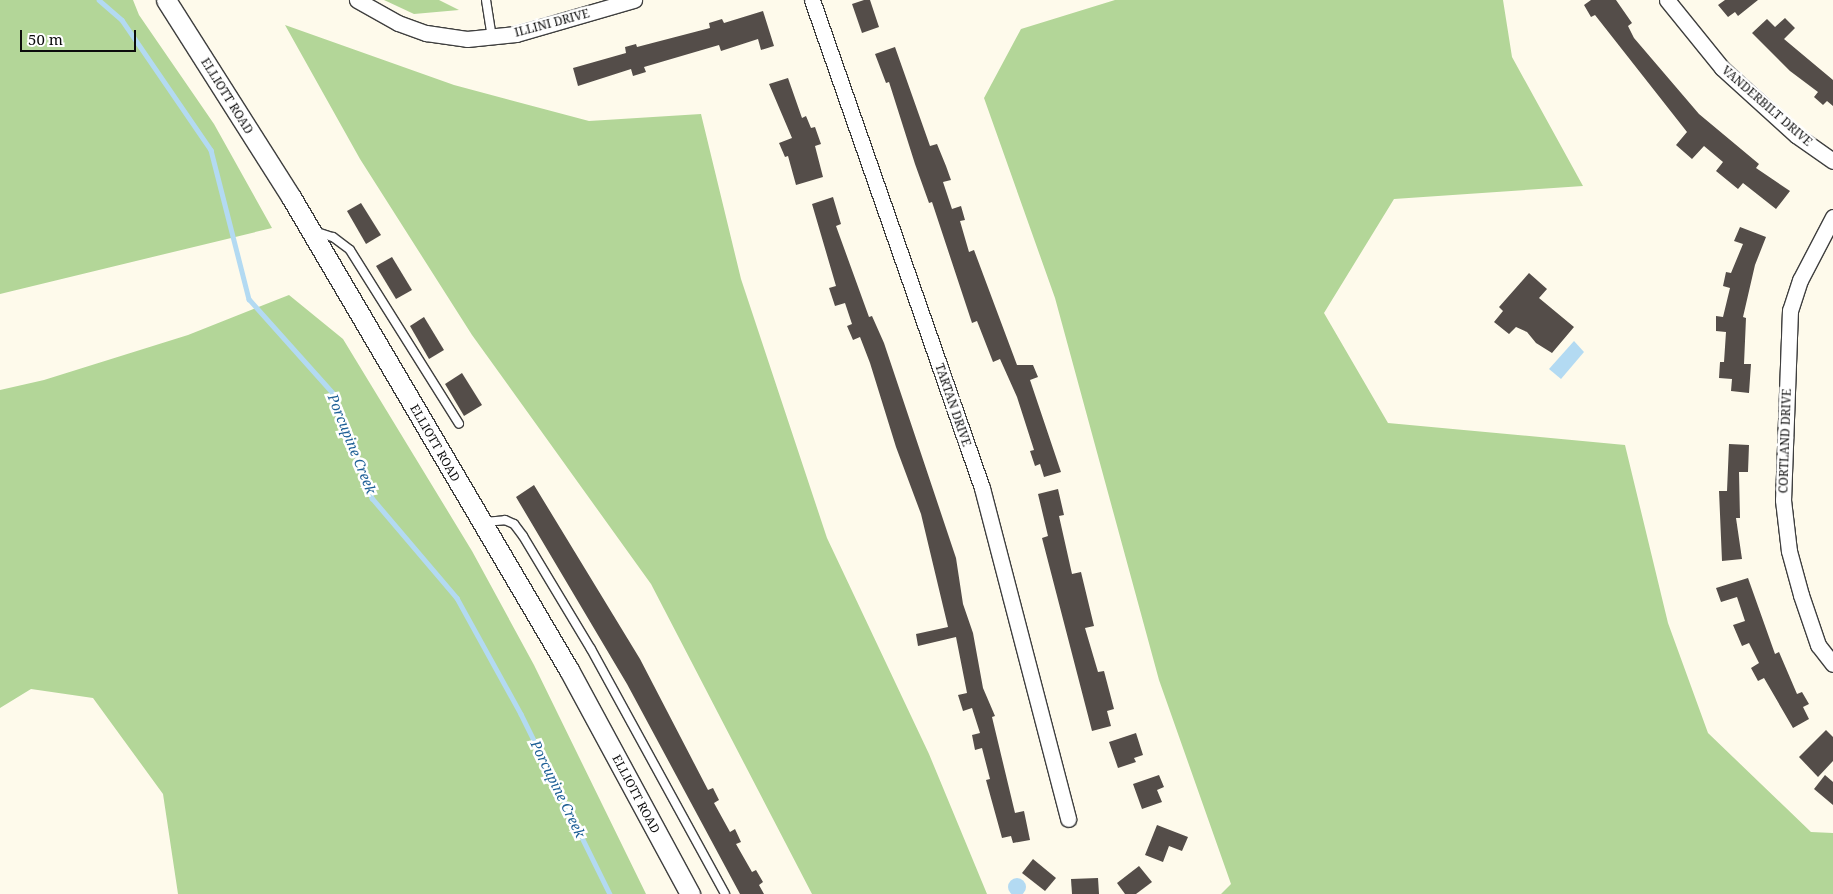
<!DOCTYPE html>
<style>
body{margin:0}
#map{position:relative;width:1833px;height:894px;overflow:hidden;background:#fefaeb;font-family:"Noto Serif",serif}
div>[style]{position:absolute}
.forest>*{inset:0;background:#b3d698}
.water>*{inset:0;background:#b3daf2}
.round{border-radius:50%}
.stream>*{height:4.5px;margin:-2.25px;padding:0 2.25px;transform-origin:2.25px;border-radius:2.25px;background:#b3daf2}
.building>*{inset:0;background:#544d49}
.roads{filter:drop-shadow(1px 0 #3f3f3f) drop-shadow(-1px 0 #3f3f3f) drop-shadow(0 1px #3f3f3f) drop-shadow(0 -1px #3f3f3f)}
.service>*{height:8px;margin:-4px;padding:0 4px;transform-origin:4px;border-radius:4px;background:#fff}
.minor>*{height:15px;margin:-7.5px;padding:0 7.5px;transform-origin:7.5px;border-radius:7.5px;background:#fff}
.tertiary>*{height:19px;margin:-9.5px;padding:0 9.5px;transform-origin:9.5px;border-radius:9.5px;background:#fff}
span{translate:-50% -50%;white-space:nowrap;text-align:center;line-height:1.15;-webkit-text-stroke:5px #fff;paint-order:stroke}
.street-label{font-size:12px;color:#0c0c0c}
.water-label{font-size:14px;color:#1d5f96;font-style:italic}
.scale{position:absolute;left:20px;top:30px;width:116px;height:22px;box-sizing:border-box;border:2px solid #0c0c0c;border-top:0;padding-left:6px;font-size:15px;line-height:18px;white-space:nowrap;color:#0c0c0c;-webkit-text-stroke:4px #fff;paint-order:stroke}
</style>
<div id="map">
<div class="forest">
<div style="clip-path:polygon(0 0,133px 0,139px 15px,214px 124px,272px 228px,0 294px)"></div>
<div style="clip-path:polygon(384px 0,439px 0,459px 10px,414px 14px)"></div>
<div style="clip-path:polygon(1115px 0,1503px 0,1512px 57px,1583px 186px,1394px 199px,1324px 313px,1388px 423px,1625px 445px,1668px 623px,1708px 733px,1811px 832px,1833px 833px,1833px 894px,1221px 894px,1231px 884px,1159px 680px,1055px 298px,984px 98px,1021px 29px)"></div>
<div style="clip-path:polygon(285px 25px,454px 85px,589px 121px,701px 114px,741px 279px,827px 538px,929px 754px,987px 894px,812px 894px,651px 584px,472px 335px,360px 159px)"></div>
<div style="clip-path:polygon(289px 295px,343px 339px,472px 551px,534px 665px,646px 894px,178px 894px,163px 794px,93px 698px,31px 689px,0 708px,0 390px,44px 380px,188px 335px)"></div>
</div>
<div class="water">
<div style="clip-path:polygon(1574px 341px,1584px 352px,1561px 379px,1549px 369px)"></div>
<div class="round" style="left:1008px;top:878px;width:18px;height:18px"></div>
</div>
<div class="stream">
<div style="left:99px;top:0;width:30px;rotate:41deg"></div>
<div style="left:122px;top:20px;width:158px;rotate:55.6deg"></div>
<div style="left:211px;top:150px;width:154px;rotate:75.7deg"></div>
<div style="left:249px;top:299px;width:127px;rotate:48.2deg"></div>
<div style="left:334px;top:394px;width:111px;rotate:69.9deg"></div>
<div style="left:372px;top:498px;width:131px;rotate:49.6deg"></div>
<div style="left:457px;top:598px;width:132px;rotate:61.1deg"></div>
<div style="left:521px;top:714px;width:201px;rotate:63.7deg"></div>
</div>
<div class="building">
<div style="clip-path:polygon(864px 0,870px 0,879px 27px,862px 33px,852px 4px)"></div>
<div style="clip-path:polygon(1591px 0,1616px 0,1632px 23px,1628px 26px,1634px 38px,1699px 114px,1759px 164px,1756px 168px,1790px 191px,1776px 209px,1743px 183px,1738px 189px,1716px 171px,1723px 162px,1704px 146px,1692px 159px,1676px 145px,1687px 132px,1595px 15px,1591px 17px,1584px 5px)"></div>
<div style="clip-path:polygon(1725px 0,1758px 0,1738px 16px,1735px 12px,1728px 17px,1718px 5px)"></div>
<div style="clip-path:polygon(763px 11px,774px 46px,761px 50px,758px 39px,721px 51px,719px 45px,644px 67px,646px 72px,633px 76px,631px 69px,578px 86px,573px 68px,626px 53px,625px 47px,636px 44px,637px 47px,710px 28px,709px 23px,722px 19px,724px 23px)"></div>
<div style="clip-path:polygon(1785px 18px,1795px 28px,1784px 39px,1833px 80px,1833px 106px,1827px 101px,1823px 105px,1814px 97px,1818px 92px,1790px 71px,1752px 33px,1767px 19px,1775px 27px)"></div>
<div style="clip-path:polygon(895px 47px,930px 146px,937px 144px,946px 166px,951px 180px,943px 182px,952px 209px,961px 206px,965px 220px,960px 221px,969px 252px,974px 250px,1017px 365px,1033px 365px,1038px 377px,1030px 380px,1061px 472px,1044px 477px,1040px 464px,1035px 466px,1030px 451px,1034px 450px,1017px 397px,1000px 359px,993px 362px,977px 321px,972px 323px,932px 202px,929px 203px,915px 164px,889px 82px,886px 83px,875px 54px)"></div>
<div style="clip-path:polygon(788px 78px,802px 118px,806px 116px,811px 128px,815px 127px,821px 144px,815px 146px,823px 177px,796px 185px,788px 156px,785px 157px,779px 143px,792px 138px,769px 84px)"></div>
<div style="clip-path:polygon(833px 197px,841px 224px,836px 226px,869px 317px,872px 316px,884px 343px,956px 558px,963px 604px,973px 633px,983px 688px,995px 716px,992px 717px,1015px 813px,1024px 811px,1030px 840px,1013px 843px,1011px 836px,1002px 838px,986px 780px,990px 779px,982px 748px,975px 750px,972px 735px,980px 733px,972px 708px,963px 711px,958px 695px,967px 693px,956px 637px,918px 646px,916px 634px,948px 627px,921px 514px,896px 447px,870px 363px,860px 337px,853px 340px,847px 326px,852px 324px,845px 303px,835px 306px,829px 288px,836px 286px,812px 204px)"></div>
<div style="clip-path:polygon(361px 203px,381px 235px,366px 244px,347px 211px)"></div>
<div style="clip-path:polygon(1740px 227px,1766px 237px,1755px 265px,1743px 317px,1746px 318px,1744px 364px,1751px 364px,1749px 393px,1731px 391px,1732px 379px,1719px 378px,1720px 362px,1724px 362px,1726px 332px,1716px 331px,1716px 316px,1723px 317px,1730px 288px,1723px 286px,1726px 272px,1731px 273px,1743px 244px,1734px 241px)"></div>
<div style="clip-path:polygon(392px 257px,412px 290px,396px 299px,376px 266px)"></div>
<div style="clip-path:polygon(1529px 273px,1547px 289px,1539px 298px,1574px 327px,1552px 353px,1536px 343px,1527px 332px,1516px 327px,1509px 334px,1494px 322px,1503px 311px,1499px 307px)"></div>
<div style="clip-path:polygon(424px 317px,444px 350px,429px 359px,410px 326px)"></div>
<div style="clip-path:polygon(462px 373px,482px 405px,464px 416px,445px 384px)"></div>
<div style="clip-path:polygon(1729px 444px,1749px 445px,1748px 472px,1739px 472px,1740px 518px,1736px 518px,1742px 559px,1722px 561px,1719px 491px,1727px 491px)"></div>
<div style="clip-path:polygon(534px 485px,640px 659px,708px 790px,713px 788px,719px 800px,714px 803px,730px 832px,735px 829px,741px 842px,736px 844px,752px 872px,756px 870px,763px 882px,759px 885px,764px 894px,740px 894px,627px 684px,516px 497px)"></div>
<div style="clip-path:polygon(1058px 489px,1064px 515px,1059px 516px,1072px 574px,1081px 572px,1094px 626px,1085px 628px,1098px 672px,1104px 671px,1114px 709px,1107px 711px,1111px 726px,1092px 731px,1042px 538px,1048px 536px,1038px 494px)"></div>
<div style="clip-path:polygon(1748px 578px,1775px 654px,1779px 652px,1797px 694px,1802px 692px,1809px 704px,1803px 707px,1809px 719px,1793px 728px,1764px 678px,1758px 681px,1751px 668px,1759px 663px,1749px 643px,1742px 646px,1733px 625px,1745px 621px,1737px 597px,1721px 602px,1716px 588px)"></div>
<div style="clip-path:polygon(1826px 730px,1833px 737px,1833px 761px,1818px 777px,1799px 757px)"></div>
<div style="clip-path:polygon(1136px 733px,1143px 755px,1134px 758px,1136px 762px,1118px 768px,1109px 742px)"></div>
<div style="clip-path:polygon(1159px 775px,1164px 787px,1157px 790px,1162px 802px,1142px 809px,1133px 784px)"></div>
<div style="clip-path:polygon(1825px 775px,1833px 782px,1833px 805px,1814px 789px)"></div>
<div style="clip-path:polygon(1157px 825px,1188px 837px,1182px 851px,1169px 846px,1163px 862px,1145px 855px)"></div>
<div style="clip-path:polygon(1033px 859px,1056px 878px,1045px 891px,1022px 873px)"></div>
<div style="clip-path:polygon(1139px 866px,1152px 882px,1136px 894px,1125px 894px,1117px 883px)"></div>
<div style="clip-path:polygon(1098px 878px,1099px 894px,1072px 894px,1071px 879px)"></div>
</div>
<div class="roads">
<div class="service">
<div style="left:486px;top:0;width:36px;rotate:81deg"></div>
<div style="left:314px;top:231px;width:20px;rotate:18deg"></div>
<div style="left:333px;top:237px;width:21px;rotate:37deg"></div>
<div style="left:350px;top:250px;width:205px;rotate:57.9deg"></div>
<div style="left:484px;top:522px;width:21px;rotate:-5deg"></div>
<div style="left:505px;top:520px;width:10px;rotate:24deg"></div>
<div style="left:514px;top:524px;width:15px;rotate:53deg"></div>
<div style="left:523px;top:536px;width:132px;rotate:59deg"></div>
<div style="left:591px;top:649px;width:279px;rotate:61.3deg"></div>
</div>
<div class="minor">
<div style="left:357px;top:0;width:47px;rotate:29.3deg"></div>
<div style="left:398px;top:23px;width:30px;rotate:20deg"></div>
<div style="left:426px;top:33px;width:41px;rotate:8.3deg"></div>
<div style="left:467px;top:39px;width:49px;rotate:-5.8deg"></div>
<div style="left:516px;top:34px;width:123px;rotate:-16.1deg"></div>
<div style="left:812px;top:0;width:517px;rotate:70.79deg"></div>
<div style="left:982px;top:488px;width:342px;rotate:75.4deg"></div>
<div style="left:1667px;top:0;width:87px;rotate:51deg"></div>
<div style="left:1722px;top:68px;width:100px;rotate:42.2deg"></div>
<div style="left:1796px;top:135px;width:45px;rotate:35.1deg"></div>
<div style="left:1833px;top:217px;width:71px;rotate:117.6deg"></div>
<div style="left:1800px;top:280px;width:32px;rotate:108deg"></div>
<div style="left:1790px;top:310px;width:190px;rotate:92.1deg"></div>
<div style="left:1783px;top:500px;width:51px;rotate:83.3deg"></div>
<div style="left:1789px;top:551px;width:46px;rotate:74.7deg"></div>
<div style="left:1801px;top:595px;width:53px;rotate:71.2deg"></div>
<div style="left:1818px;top:645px;width:24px;rotate:52deg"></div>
</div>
<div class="tertiary">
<div style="left:166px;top:0;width:233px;rotate:57.6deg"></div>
<div style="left:291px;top:197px;width:549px;rotate:59.56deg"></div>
<div style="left:569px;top:670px;width:255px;rotate:61.6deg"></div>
</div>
</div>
<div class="street-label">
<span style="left:552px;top:23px;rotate:-15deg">ILLINI DRIVE</span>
<span style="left:227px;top:96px;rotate:58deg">ELLIOTT ROAD</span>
<span style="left:1767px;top:106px;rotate:41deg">VANDERBILT DRIVE</span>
<span style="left:953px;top:405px;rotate:71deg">TARTAN DRIVE</span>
<span style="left:1785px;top:441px;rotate:-88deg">CORTLAND DRIVE</span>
<span style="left:435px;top:443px;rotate:60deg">ELLIOTT ROAD</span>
<span style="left:636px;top:794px;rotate:62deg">ELLIOTT ROAD</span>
</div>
<div class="water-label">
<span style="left:352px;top:444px;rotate:68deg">Porcupine Creek</span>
<span style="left:558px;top:789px;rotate:64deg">Porcupine Creek</span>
</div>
<div class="scale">50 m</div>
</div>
